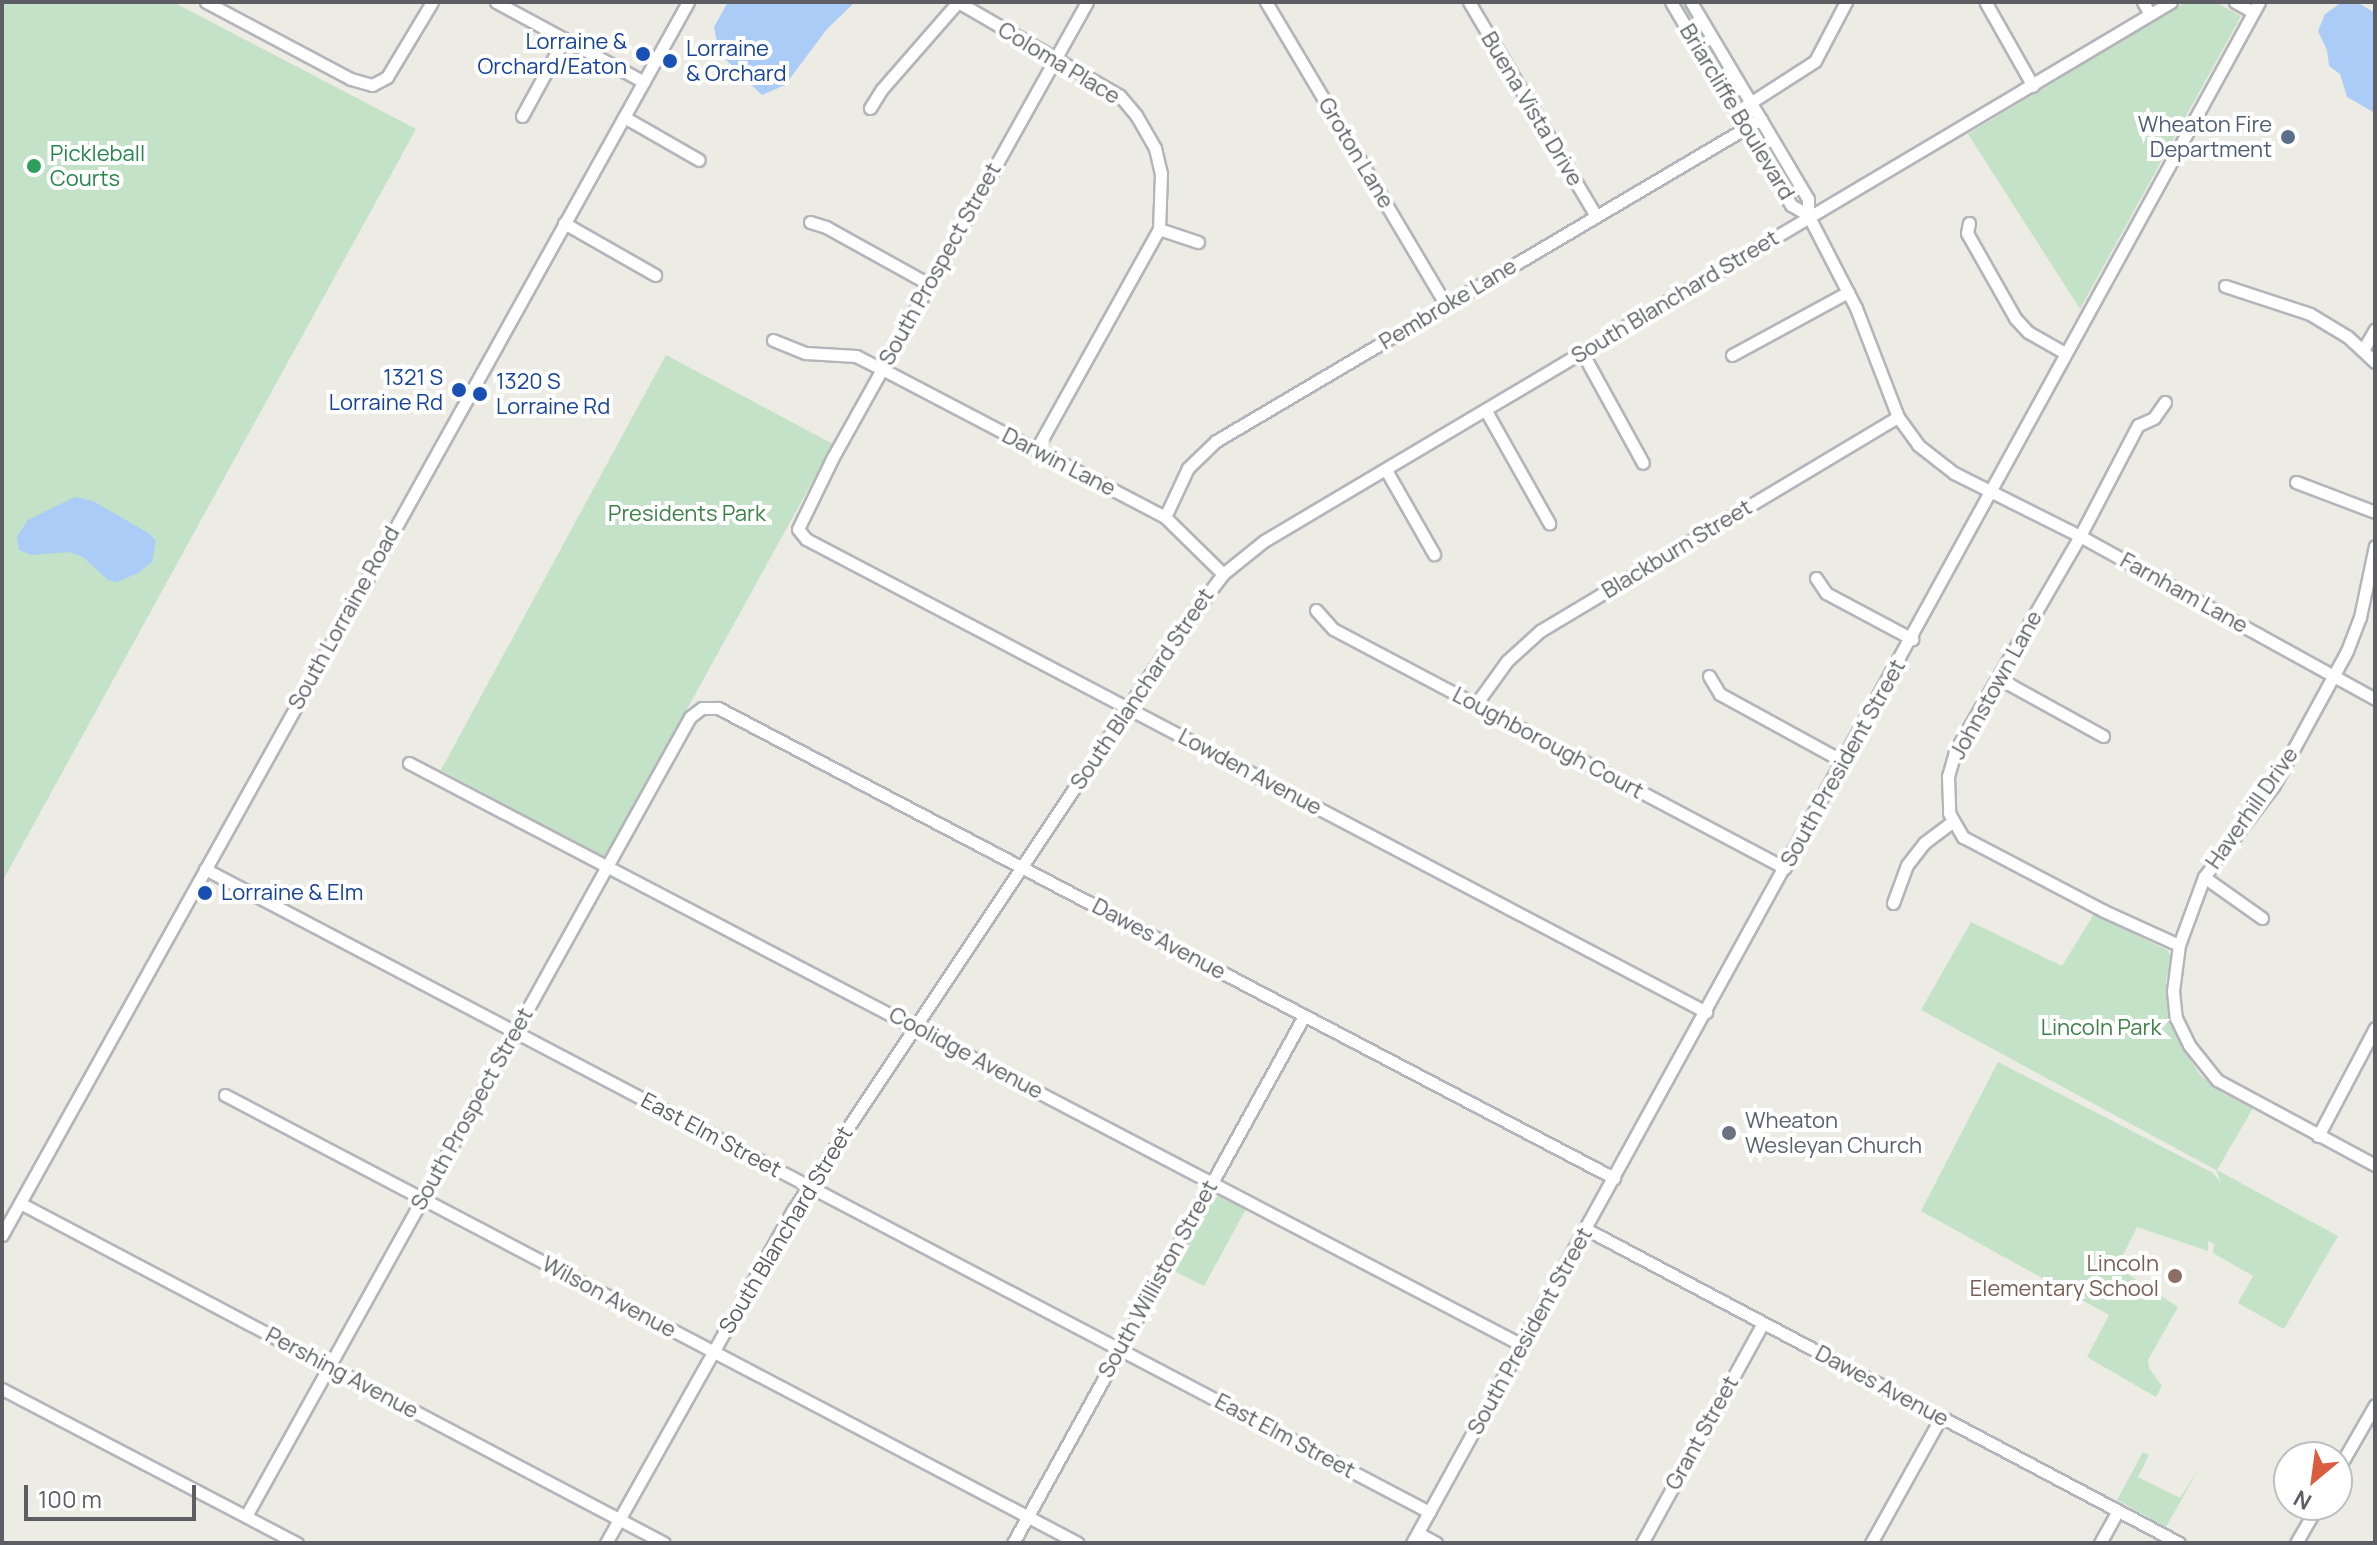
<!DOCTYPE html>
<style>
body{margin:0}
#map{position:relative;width:2377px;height:1545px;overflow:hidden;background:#edece4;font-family:Manrope,sans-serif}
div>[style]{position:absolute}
.green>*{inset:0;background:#c3e2c7}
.water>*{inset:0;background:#aaccf7}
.roads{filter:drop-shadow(2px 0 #b4b5ba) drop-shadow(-2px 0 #b4b5ba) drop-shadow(0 2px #b4b5ba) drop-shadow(0 -2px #b4b5ba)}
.street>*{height:11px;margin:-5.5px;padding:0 5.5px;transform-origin:5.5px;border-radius:5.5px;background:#fff}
.dots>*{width:22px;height:22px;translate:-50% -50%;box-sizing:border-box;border:4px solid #fff;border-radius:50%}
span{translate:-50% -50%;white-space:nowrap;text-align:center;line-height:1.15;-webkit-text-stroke:8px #fff;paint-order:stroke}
.transit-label{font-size:22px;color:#164399}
.right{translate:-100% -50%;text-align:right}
.left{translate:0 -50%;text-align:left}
.street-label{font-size:22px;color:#5c5e63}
.service-label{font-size:22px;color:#4e5e75}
.leisure-label{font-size:22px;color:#27864d}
.park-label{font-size:22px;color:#3d8149}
.worship-label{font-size:22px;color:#5b616d}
.education-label{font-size:22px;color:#785e54}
.frame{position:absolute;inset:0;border:4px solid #5c5e63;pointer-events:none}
.north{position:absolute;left:2273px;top:1441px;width:80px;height:80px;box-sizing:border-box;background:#fff;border:2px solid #bebfc1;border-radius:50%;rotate:209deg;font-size:22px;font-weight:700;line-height:32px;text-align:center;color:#5c5e63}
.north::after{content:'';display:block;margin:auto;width:28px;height:36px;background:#d95d3e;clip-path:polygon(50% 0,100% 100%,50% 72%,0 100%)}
.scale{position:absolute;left:24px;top:1485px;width:172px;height:36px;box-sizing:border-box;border:4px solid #5c5e63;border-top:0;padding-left:10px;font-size:24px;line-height:28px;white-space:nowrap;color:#5c5e63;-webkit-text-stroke:6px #fff;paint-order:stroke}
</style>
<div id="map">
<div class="green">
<div style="clip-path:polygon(2px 2px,173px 2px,416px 129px,2px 882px)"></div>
<div style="clip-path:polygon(1678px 2px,1685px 2px,1741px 97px,1739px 100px)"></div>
<div style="clip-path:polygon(2186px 2px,2215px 2px,2241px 16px,2080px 309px,1968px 134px)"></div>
<div style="clip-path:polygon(666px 355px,833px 444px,605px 858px,441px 770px)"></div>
<div style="clip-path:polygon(2094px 914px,2167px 950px,2172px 958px,2166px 980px,2168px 1001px,2172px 1022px,2187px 1055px,2200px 1075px,2223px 1093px,2253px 1108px,2217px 1170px,2338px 1236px,2284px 1329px,2238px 1303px,2253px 1276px,2213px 1253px,2214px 1244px,2208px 1241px,2208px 1251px,2137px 1227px,2117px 1267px,2178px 1307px,2148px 1360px,2149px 1368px,2162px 1386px,2156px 1397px,2087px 1357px,2109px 1315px,1921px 1211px,1998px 1062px,2213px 1173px,2221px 1183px,2216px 1170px,1921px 1010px,1971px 922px,2062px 966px)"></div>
<div style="clip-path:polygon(1220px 1195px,1246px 1209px,1204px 1286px,1172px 1270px,1208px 1202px)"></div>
<div style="clip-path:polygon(2143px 1452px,2149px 1455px,2138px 1477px,2180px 1498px,2198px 1470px,2166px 1527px,2117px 1500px)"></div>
</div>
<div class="water">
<div style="clip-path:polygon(728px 2px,855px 2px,827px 29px,785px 85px,762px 95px,719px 53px,714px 27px)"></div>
<div style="clip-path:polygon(2342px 2px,2357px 2px,2375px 13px,2375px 113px,2347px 97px,2340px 74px,2329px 66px,2327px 50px,2318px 31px,2325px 14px)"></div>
<div style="clip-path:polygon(75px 497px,93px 501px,150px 534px,156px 541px,152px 562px,138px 573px,117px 582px,108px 580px,83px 557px,69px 552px,31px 555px,19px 550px,17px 536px,28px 520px)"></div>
</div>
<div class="roads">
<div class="street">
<div style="left:206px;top:2px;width:164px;rotate:28deg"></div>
<div style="left:351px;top:79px;width:22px;rotate:16deg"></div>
<div style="left:372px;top:85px;width:17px;rotate:-28deg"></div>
<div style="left:387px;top:77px;width:87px;rotate:-59deg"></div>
<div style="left:496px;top:2px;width:168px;rotate:28.4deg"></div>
<div style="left:958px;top:2px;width:187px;rotate:30.1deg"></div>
<div style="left:1120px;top:96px;width:25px;rotate:50deg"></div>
<div style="left:1136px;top:115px;width:38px;rotate:60deg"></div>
<div style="left:1155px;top:148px;width:26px;rotate:77deg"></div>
<div style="left:1161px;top:173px;width:56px;rotate:92deg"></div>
<div style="left:1159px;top:229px;width:253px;rotate:119.1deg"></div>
<div style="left:1087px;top:2px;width:521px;rotate:119.17deg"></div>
<div style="left:833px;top:457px;width:80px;rotate:115.9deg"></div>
<div style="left:798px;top:529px;width:13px;rotate:51deg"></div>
<div style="left:806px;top:539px;width:1017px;rotate:27.72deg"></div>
<div style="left:1266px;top:2px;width:352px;rotate:59.3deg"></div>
<div style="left:1469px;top:2px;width:249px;rotate:59.3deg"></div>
<div style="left:1671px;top:2px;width:236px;rotate:59.4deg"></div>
<div style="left:1791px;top:205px;width:20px;rotate:30deg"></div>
<div style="left:1691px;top:2px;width:229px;rotate:59.3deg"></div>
<div style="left:1808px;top:199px;width:16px;rotate:90deg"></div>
<div style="left:1808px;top:215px;width:105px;rotate:62.7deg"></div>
<div style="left:1856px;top:308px;width:117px;rotate:68.9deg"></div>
<div style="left:1898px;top:417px;width:34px;rotate:54deg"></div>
<div style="left:1918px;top:445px;width:46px;rotate:37.9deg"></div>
<div style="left:1954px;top:473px;width:141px;rotate:26.6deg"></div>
<div style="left:2080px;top:536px;width:337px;rotate:28.9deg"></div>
<div style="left:2143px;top:2px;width:14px;rotate:60deg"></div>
<div style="left:2235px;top:2px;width:21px;rotate:29deg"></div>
<div style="left:1986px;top:3px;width:95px;rotate:60.5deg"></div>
<div style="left:870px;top:108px;width:22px;rotate:-58deg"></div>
<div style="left:882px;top:89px;width:116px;rotate:-48.9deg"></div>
<div style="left:1736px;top:112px;width:94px;rotate:-32.8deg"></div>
<div style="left:1815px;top:61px;width:67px;rotate:-62.3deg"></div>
<div style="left:522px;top:116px;width:88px;rotate:-61.4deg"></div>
<div style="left:624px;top:117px;width:86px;rotate:29.8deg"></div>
<div style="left:810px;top:222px;width:17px;rotate:17deg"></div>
<div style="left:826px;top:227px;width:118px;rotate:29deg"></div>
<div style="left:564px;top:223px;width:105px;rotate:29.7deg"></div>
<div style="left:1969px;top:223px;width:10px;rotate:101deg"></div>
<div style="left:1967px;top:233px;width:98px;rotate:60.5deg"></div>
<div style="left:2015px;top:318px;width:19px;rotate:47deg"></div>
<div style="left:2028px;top:332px;width:43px;rotate:29.6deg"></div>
<div style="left:1159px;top:229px;width:41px;rotate:18.4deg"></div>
<div style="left:2225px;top:286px;width:89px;rotate:18.2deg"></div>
<div style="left:2310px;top:314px;width:44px;rotate:31.2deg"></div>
<div style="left:2348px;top:337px;width:37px;rotate:43deg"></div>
<div style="left:773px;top:340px;width:35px;rotate:22deg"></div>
<div style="left:806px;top:353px;width:50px;rotate:3.4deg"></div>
<div style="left:856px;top:356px;width:29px;rotate:27deg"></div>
<div style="left:882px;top:369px;width:319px;rotate:27.6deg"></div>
<div style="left:1165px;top:517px;width:81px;rotate:44.5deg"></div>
<div style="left:2363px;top:350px;width:24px;rotate:-60deg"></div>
<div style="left:1583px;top:354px;width:124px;rotate:61.2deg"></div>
<div style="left:1732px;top:355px;width:132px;rotate:-28.5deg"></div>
<div style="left:2165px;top:402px;width:19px;rotate:125deg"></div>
<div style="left:2154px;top:418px;width:17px;rotate:156deg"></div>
<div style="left:2138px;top:425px;width:125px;rotate:117.6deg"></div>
<div style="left:2080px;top:536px;width:250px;rotate:120.1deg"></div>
<div style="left:1955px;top:752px;width:25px;rotate:106deg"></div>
<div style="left:1948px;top:776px;width:37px;rotate:88deg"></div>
<div style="left:1949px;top:813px;width:28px;rotate:60deg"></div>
<div style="left:1963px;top:837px;width:159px;rotate:27.7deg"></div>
<div style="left:2104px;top:911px;width:82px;rotate:24.4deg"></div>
<div style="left:1486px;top:411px;width:129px;rotate:60.6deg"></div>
<div style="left:1386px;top:470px;width:97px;rotate:60.3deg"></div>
<div style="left:2296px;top:482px;width:85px;rotate:20.8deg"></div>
<div style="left:1165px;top:517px;width:54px;rotate:-64.9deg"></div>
<div style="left:1188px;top:468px;width:39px;rotate:-44deg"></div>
<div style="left:1216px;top:441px;width:633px;rotate:-30.58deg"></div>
<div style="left:2375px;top:546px;width:73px;rotate:101.9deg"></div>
<div style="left:2360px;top:617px;width:36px;rotate:111deg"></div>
<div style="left:2347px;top:651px;width:153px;rotate:118.6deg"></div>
<div style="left:2274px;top:785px;width:116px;rotate:127.3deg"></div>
<div style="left:2204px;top:877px;width:72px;rotate:110.2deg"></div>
<div style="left:2179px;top:945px;width:46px;rotate:97.4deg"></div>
<div style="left:2173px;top:991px;width:27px;rotate:84deg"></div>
<div style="left:2176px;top:1018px;width:30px;rotate:64deg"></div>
<div style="left:2189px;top:1045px;width:45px;rotate:51.3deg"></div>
<div style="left:2217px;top:1080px;width:179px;rotate:28.3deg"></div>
<div style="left:1816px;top:578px;width:18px;rotate:56deg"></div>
<div style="left:1826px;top:593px;width:98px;rotate:28.1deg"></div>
<div style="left:1316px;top:610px;width:25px;rotate:48deg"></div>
<div style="left:1333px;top:629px;width:511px;rotate:27.87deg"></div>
<div style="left:1709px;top:676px;width:21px;rotate:59deg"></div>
<div style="left:1720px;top:694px;width:141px;rotate:28.7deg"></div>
<div style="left:1998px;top:678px;width:120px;rotate:28.9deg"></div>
<div style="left:1476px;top:704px;width:53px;rotate:-54.2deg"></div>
<div style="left:1507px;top:661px;width:45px;rotate:-42.3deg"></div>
<div style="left:1540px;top:631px;width:417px;rotate:-30.9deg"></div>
<div style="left:409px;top:763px;width:1256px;rotate:27.61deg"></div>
<div style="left:205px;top:869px;width:1383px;rotate:27.71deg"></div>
<div style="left:2204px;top:877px;width:71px;rotate:35.3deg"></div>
<div style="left:1893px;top:903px;width:40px;rotate:-69.8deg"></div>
<div style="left:1907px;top:865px;width:28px;rotate:-52deg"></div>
<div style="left:1924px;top:843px;width:36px;rotate:-37deg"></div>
<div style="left:225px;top:1095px;width:963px;rotate:27.71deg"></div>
<div style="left:2318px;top:1136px;width:122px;rotate:-62.2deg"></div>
<div style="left:20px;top:1203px;width:728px;rotate:27.83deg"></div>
<div style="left:1586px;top:1229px;width:671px;rotate:27.9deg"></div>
<div style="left:2px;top:1235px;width:1411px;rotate:-60.91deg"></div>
<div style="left:2px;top:1389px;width:333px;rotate:27.6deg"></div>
<div style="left:2337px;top:1471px;width:76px;rotate:-60.1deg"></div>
<div style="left:246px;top:1516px;width:914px;rotate:-60.94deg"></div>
<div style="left:690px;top:717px;width:15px;rotate:-37deg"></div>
<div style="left:702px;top:708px;width:16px"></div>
<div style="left:718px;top:708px;width:1012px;rotate:27.68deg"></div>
<div style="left:1418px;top:1533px;width:21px;rotate:29deg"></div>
<div style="left:606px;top:1543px;width:382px;rotate:-60.7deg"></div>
<div style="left:793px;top:1210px;width:681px;rotate:-56.31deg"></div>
<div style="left:1171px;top:643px;width:86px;rotate:-53deg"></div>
<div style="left:1223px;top:574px;width:53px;rotate:-38.8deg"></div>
<div style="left:1264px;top:541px;width:1055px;rotate:-30.72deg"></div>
<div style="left:1013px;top:1543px;width:602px;rotate:-61.09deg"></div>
<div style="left:1412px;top:1543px;width:1758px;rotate:-61.2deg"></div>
<div style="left:1642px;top:1543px;width:251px;rotate:-61.2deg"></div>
<div style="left:1871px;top:1543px;width:144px;rotate:-60.9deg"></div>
<div style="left:2100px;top:1543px;width:37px;rotate:-61deg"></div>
<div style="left:2296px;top:1543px;width:44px;rotate:-59.9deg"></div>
</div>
</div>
<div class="dots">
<div style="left:643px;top:54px;background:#1a4fb4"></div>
<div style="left:670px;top:61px;background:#1a4fb4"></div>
<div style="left:2288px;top:137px;background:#5c6f8a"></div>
<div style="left:34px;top:166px;background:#2e9e5b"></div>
<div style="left:459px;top:390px;background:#1a4fb4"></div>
<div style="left:480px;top:394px;background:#1a4fb4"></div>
<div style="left:205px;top:893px;background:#1a4fb4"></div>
<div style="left:1729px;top:1133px;background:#6b7280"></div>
<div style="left:2175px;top:1276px;background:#8d6e63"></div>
</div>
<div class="transit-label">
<span class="right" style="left:627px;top:54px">Lorraine &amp;<br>Orchard/Eaton</span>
<span class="left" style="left:686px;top:61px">Lorraine<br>&amp; Orchard</span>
<span class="right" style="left:443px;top:390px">1321 S<br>Lorraine Rd</span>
<span class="left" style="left:496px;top:394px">1320 S<br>Lorraine Rd</span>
<span class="left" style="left:221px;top:893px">Lorraine &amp; Elm</span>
</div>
<div class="street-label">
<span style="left:1059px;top:63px;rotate:31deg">Coloma Place</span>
<span style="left:1532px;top:109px;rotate:59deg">Buena Vista Drive</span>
<span style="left:1737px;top:112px;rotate:59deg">Briarcliffe Boulevard</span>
<span style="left:1356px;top:153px;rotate:59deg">Groton Lane</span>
<span style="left:940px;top:264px;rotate:-61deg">South Prospect Street</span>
<span style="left:1675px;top:297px;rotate:-31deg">South Blanchard Street</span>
<span style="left:1448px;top:304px;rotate:-31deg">Pembroke Lane</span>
<span style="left:1059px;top:462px;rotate:27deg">Darwin Lane</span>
<span style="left:1677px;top:549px;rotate:-31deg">Blackburn Street</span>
<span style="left:2184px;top:593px;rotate:29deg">Farnham Lane</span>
<span style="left:344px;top:618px;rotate:-61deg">South Lorraine Road</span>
<span style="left:1996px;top:685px;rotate:-61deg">Johnstown Lane</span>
<span style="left:1142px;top:689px;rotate:-56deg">South Blanchard Street</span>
<span style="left:1548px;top:743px;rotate:28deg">Loughborough Court</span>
<span style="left:1843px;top:763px;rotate:-61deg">South President Street</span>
<span style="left:1250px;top:772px;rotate:28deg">Lowden Avenue</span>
<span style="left:2252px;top:808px;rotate:-55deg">Haverhill Drive</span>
<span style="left:1159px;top:939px;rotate:28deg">Dawes Avenue</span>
<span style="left:966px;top:1053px;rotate:28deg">Coolidge Avenue</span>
<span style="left:472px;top:1109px;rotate:-61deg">South Prospect Street</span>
<span style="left:711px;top:1135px;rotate:28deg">East Elm Street</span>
<span style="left:786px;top:1230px;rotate:-59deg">South Blanchard Street</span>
<span style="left:1158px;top:1279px;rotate:-61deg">South Williston Street</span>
<span style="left:609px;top:1297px;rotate:28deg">Wilson Avenue</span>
<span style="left:1530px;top:1331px;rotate:-61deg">South President Street</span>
<span style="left:342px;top:1373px;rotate:28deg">Pershing Avenue</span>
<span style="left:1882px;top:1386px;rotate:28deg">Dawes Avenue</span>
<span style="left:1702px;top:1433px;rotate:-61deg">Grant Street</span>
<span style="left:1285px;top:1436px;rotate:28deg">East Elm Street</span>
</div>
<div class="service-label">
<span class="right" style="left:2272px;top:137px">Wheaton Fire<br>Department</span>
</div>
<div class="leisure-label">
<span class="left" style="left:50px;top:166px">Pickleball<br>Courts</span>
</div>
<div class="park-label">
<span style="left:687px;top:514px">Presidents Park</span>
<span style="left:2101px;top:1028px">Lincoln Park</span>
</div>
<div class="worship-label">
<span class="left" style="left:1745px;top:1133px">Wheaton<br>Wesleyan Church</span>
</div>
<div class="education-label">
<span class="right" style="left:2159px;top:1276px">Lincoln<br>Elementary School</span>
</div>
<div class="frame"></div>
<div class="north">N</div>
<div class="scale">100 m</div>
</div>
